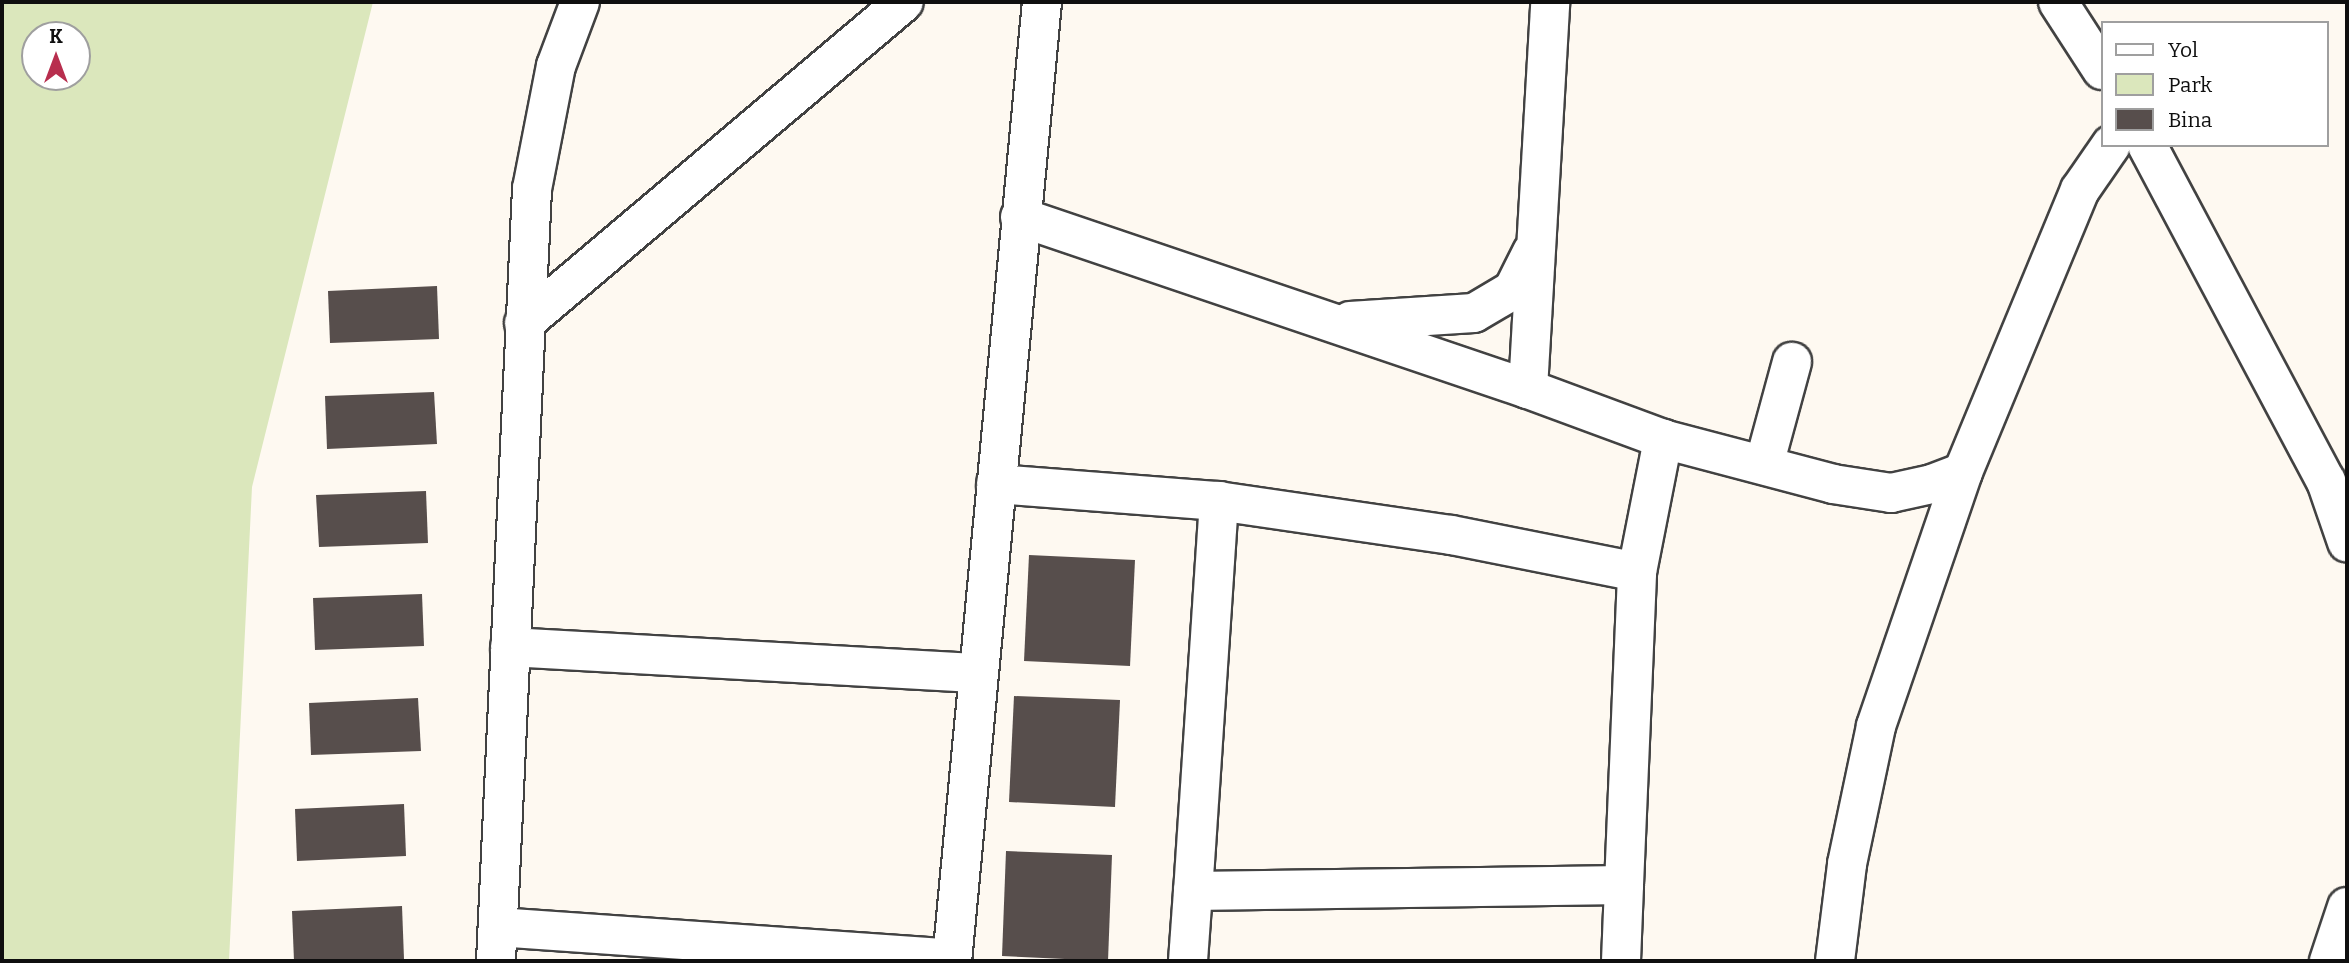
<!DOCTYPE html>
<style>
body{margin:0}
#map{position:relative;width:2349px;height:963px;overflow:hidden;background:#fef9f1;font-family:Bitter,serif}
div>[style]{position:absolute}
.green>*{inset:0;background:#dbe7bc}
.building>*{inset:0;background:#574e4c}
.roads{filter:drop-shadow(2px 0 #424242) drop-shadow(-2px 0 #424242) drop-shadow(0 2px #424242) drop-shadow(0 -2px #424242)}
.minor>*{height:38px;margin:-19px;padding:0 19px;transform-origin:19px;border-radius:19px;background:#fff}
span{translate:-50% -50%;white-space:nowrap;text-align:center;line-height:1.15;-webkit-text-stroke:7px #fff;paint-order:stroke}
.frame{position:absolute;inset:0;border:4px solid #0f0f0f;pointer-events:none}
.legend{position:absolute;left:2101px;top:21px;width:228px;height:126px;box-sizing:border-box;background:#fff;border:2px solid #9f9f9f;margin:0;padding:9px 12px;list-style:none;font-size:21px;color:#0f0f0f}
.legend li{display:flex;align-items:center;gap:14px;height:35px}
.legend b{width:35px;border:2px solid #9f9f9f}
.north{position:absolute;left:21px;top:21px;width:70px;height:70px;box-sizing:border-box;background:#fff;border:2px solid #9f9f9f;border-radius:50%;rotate:0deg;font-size:19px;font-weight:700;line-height:28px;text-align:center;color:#0f0f0f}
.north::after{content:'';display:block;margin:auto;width:24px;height:32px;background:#b82e4e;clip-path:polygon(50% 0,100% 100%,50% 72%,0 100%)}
</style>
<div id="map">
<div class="green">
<div style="clip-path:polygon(evenodd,2px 2px,373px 2px,252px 487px,229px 961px,2px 961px,2px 2px,35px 35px,77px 35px,77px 77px,35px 77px,35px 35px)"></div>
</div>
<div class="building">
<div style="clip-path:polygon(437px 286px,439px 339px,330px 343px,328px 291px)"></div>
<div style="clip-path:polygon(434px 392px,437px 444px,327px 449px,325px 396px)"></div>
<div style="clip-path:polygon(426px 491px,428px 543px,319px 547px,316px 495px)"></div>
<div style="clip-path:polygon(1029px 555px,1135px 560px,1130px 666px,1024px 661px)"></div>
<div style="clip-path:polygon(422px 594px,424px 646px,315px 650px,313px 598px)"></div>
<div style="clip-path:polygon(1014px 696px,1120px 700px,1115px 807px,1009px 802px)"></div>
<div style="clip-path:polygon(418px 698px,421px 751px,311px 755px,309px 703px)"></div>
<div style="clip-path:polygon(404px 804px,406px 856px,297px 861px,295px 809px)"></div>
<div style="clip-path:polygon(1006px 851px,1112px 855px,1108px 961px,1002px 956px)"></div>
<div style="clip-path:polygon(402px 906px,404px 959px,294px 961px,292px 911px)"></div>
</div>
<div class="roads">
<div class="minor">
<div style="left:2058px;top:2px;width:81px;rotate:57.1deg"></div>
<div style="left:2147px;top:145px;width:381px;rotate:62deg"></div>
<div style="left:2326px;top:481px;width:65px;rotate:71deg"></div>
<div style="left:1020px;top:217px;width:536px;rotate:18.71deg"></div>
<div style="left:1528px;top:389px;width:144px;rotate:20.3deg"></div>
<div style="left:1663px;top:439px;width:176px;rotate:14.8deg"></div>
<div style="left:1833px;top:484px;width:59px;rotate:8.8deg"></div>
<div style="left:1891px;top:493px;width:42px;rotate:-12.4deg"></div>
<div style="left:1932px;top:484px;width:33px;rotate:-21deg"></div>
<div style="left:1350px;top:321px;width:124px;rotate:-3.7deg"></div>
<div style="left:1474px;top:313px;width:45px;rotate:-30.5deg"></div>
<div style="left:1513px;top:290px;width:42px;rotate:-63.4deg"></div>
<div style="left:524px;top:323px;width:497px;rotate:-40.2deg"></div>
<div style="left:1528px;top:389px;width:388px;rotate:-86.7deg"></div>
<div style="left:1764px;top:465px;width:107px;rotate:-74.8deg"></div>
<div style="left:996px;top:484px;width:224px;rotate:4.4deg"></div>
<div style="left:1637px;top:572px;width:190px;rotate:-168.7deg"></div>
<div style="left:1451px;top:535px;width:234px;rotate:-171.7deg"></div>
<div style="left:1219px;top:501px;width:391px;rotate:93.8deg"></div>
<div style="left:1193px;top:891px;width:431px;rotate:-0.8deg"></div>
<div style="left:1624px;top:885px;width:313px;rotate:-87.6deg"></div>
<div style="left:1637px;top:572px;width:136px;rotate:-78.9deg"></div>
<div style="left:510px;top:647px;width:469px;rotate:3.2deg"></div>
<div style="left:498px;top:927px;width:455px;rotate:4deg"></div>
<div style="left:496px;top:961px;width:773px;rotate:-87.33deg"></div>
<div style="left:532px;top:189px;width:125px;rotate:-79deg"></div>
<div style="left:556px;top:66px;width:68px;rotate:-69.4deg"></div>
<div style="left:952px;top:961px;width:963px;rotate:-84.64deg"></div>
<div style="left:1188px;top:961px;width:70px;rotate:-85.9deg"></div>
<div style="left:1621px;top:961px;width:76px;rotate:-87.7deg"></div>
<div style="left:1835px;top:961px;width:98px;rotate:-82.9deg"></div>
<div style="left:1847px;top:864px;width:141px;rotate:-78.1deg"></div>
<div style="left:1876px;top:726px;width:268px;rotate:-71.1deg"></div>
<div style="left:1963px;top:472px;width:305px;rotate:-67.5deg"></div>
<div style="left:2080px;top:190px;width:55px;rotate:-55.4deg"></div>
<div style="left:2329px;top:961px;width:57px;rotate:-71.6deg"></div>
</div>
</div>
<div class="frame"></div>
<ul class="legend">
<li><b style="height:9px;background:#fff"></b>Yol</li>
<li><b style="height:19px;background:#dbe7bc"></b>Park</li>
<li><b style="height:19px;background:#574e4c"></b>Bina</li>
</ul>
<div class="north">K</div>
</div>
